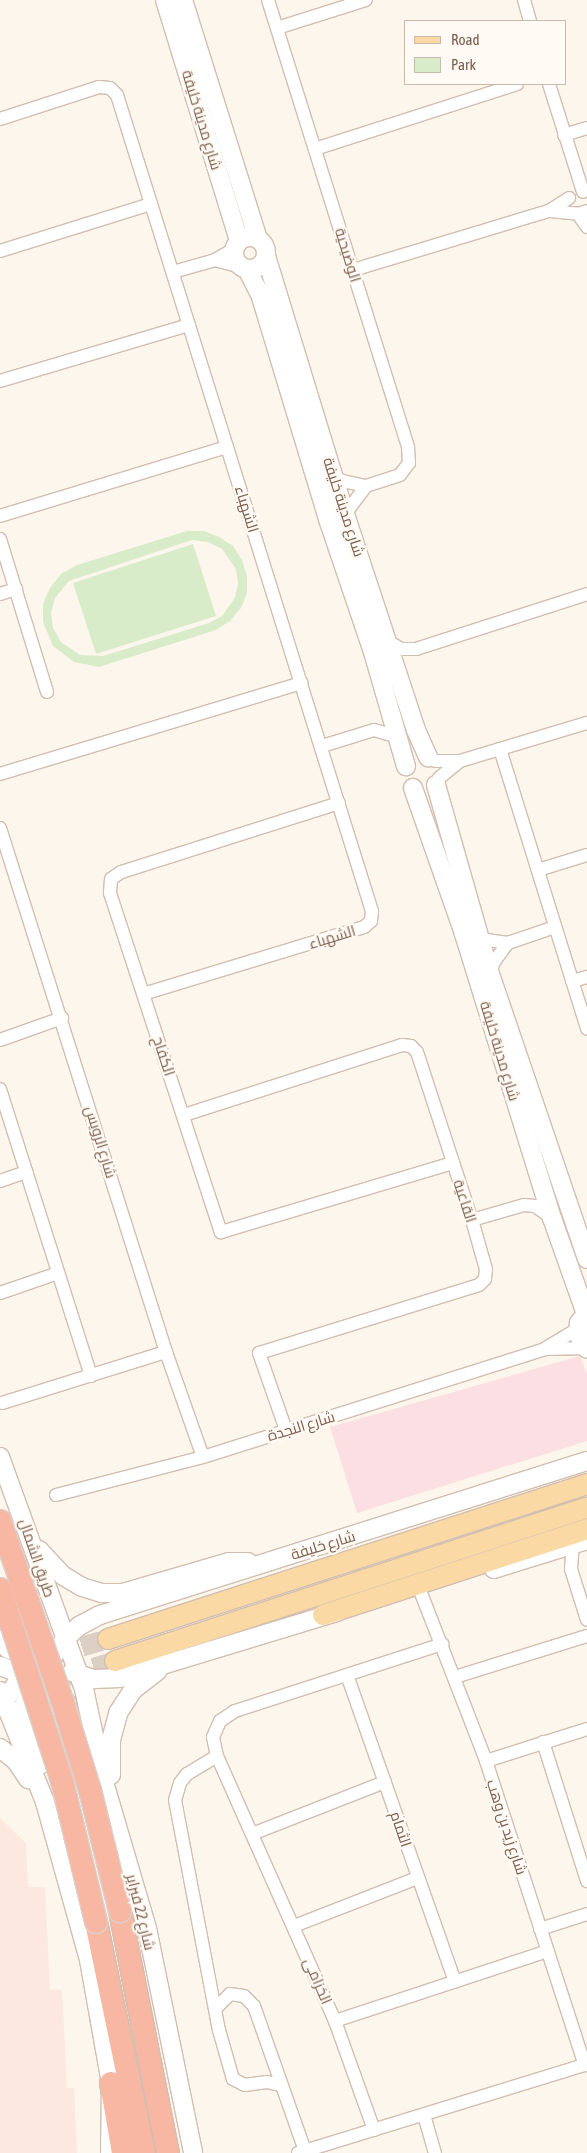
<!DOCTYPE html>
<meta charset="utf-8">
<style>
body{margin:0}
#map{position:relative;width:587px;height:2153px;overflow:hidden;background:#fdf6ec;font-family:"Asap Condensed",Cairo,sans-serif}
div>[style]{position:absolute}
.commercial>*{inset:0;background:#fde8e0}
.medical>*{inset:0;background:#fbdfe3}
.green>*{inset:0;background:#d8ecc9}
.primary-tunnel>*{height:20px;margin-top:-10px;transform-origin:0;background:repeating-linear-gradient(90deg,#dcd0c4 0 20px,transparent 0 30px)}
.roads{filter:drop-shadow(1px 0 #d1beb0) drop-shadow(-1px 0 #d1beb0) drop-shadow(0 1px #d1beb0) drop-shadow(0 -1px #d1beb0)}
.street>*{height:12px;margin:-6px;padding:0 6px;transform-origin:6px;border-radius:6px;background:#fff}
.secondary>*{height:18px;margin:-9px;padding:0 9px;transform-origin:9px;border-radius:9px;background:#fff}
.secondary>.ring{margin:-9px;padding:0;box-sizing:content-box;background:none;border:18px solid #fff;border-radius:50%}
.primary>*{height:20px;margin:-10px;padding:0 10px;transform-origin:10px;border-radius:10px;background:#fbd9a5}
.highway>*{height:22px;margin:-11px;padding:0 11px;transform-origin:11px;border-radius:11px;background:#f7b7a3}
.bridges{filter:drop-shadow(1px 0 #dad1cd) drop-shadow(-1px 0 #dad1cd) drop-shadow(0 1px #dad1cd) drop-shadow(0 -1px #dad1cd)}
.highway-bridge>*{height:22px;margin:-11px;padding:0 11px;transform-origin:11px;border-radius:11px;background:#f7b7a3}
span{translate:-50% -50%;white-space:nowrap;text-align:center;line-height:1.15;-webkit-text-stroke:4.5px #fffaf3;paint-order:stroke}
.street-label{font-size:15px;color:#7a5c4d}
.legend{position:absolute;left:404px;top:20px;width:162px;height:65px;box-sizing:border-box;background:#fffaf3;border:1px solid #cabbb1;margin:0;padding:6px 9px;list-style:none;font-size:15px;color:#7a5c4d}
.legend li{display:flex;align-items:center;gap:10px;height:25px}
.legend b{width:25px;border:1px solid #cabbb1}
</style>
<div id="map">
<div class="commercial">
<div style="clip-path:polygon(0 1818px,26px 1843px,28px 1887px,45px 1887px,50px 1990px,62px 1990px,67px 2088px,74px 2088px,77px 2153px,0 2153px)"></div>
</div>
<div class="medical">
<div style="clip-path:polygon(580px 1356px,587px 1374px,587px 1441px,357px 1513px,330px 1427px)"></div>
</div>
<div class="green">
<div style="clip-path:polygon(evenodd,187px 531px,204px 531px,219px 537px,233px 546px,242px 560px,247px 576px,247px 593px,241px 608px,230px 621px,216px 630px,99px 667px,74px 662px,53px 646px,43px 622px,43px 604px,50px 588px,61px 574px,77px 565px,187px 531px,192px 540px,208px 542px,222px 549px,236px 569px,238px 584px,235px 598px,222px 616px,209px 623px,103px 656px,80px 655px,61px 642px,53px 628px,51px 613px,55px 598px,69px 581px,192px 540px)"></div>
<div style="clip-path:polygon(193px 544px,216px 616px,96px 654px,73px 583px)"></div>
</div>
<div class="primary-tunnel">
<div style="left:53px;top:1655px;width:57px;rotate:-16.2deg"></div>
<div style="left:65px;top:1677px;width:52px;rotate:-17.7deg"></div>
</div>
<div class="roads">
<div class="street">
<div style="left:268px;top:0;width:469px;rotate:72.6deg"></div>
<div style="left:408px;top:448px;width:15px;rotate:86deg"></div>
<div style="left:409px;top:463px;width:15px;rotate:127deg"></div>
<div style="left:400px;top:475px;width:36px;rotate:162deg"></div>
<div style="left:366px;top:486px;width:25px;rotate:-168deg"></div>
<div style="left:342px;top:481px;width:12px;rotate:-145deg"></div>
<div style="left:524px;top:0;width:22px;rotate:74deg"></div>
<div style="left:277px;top:28px;width:93px;rotate:-17.5deg"></div>
<div style="left:549px;top:84px;width:113px;rotate:72.5deg"></div>
<div style="left:0;top:119px;width:104px;rotate:-17.9deg"></div>
<div style="left:99px;top:87px;width:11px;rotate:5deg"></div>
<div style="left:110px;top:88px;width:10px;rotate:45deg"></div>
<div style="left:117px;top:95px;width:855px;rotate:72.65deg"></div>
<div style="left:372px;top:911px;width:10px;rotate:96deg"></div>
<div style="left:371px;top:921px;width:9px;rotate:139deg"></div>
<div style="left:364px;top:927px;width:230px;rotate:163.1deg"></div>
<div style="left:564px;top:135px;width:24px;rotate:-17deg"></div>
<div style="left:315px;top:149px;width:212px;rotate:-17.8deg"></div>
<div style="left:551px;top:211px;width:27px;rotate:6deg"></div>
<div style="left:578px;top:214px;width:9px;rotate:-18deg"></div>
<div style="left:578px;top:214px;width:16px;rotate:55deg"></div>
<div style="left:0;top:251px;width:158px;rotate:-17.3deg"></div>
<div style="left:215px;top:260px;width:28px;rotate:15deg"></div>
<div style="left:353px;top:270px;width:205px;rotate:-16.8deg"></div>
<div style="left:549px;top:211px;width:24px;rotate:-33deg"></div>
<div style="left:173px;top:272px;width:44px;rotate:-15.9deg"></div>
<div style="left:215px;top:260px;width:22px;rotate:-30deg"></div>
<div style="left:0;top:381px;width:197px;rotate:-16.5deg"></div>
<div style="left:345px;top:514px;width:35px;rotate:-53deg"></div>
<div style="left:0;top:516px;width:237px;rotate:-16.9deg"></div>
<div style="left:0;top:539px;width:160px;rotate:72.9deg"></div>
<div style="left:0;top:594px;width:17px;rotate:-17deg"></div>
<div style="left:388px;top:641px;width:15px;rotate:32deg"></div>
<div style="left:401px;top:649px;width:15px"></div>
<div style="left:416px;top:649px;width:180px;rotate:-17.8deg"></div>
<div style="left:322px;top:746px;width:54px;rotate:-17.1deg"></div>
<div style="left:374px;top:730px;width:25px;rotate:16deg"></div>
<div style="left:500px;top:749px;width:293px;rotate:72.7deg"></div>
<div style="left:435px;top:761px;width:25px"></div>
<div style="left:460px;top:761px;width:133px;rotate:-16.7deg"></div>
<div style="left:0;top:774px;width:315px;rotate:-16.8deg"></div>
<div style="left:439px;top:778px;width:27px;rotate:-39deg"></div>
<div style="left:339px;top:803px;width:229px;rotate:162.4deg"></div>
<div style="left:121px;top:872px;width:12px;rotate:145deg"></div>
<div style="left:111px;top:879px;width:14px;rotate:94deg"></div>
<div style="left:110px;top:893px;width:357px;rotate:71.9deg"></div>
<div style="left:221px;top:1232px;width:242px;rotate:-16.6deg"></div>
<div style="left:0;top:828px;width:550px;rotate:72.42deg"></div>
<div style="left:166px;top:1352px;width:111px;rotate:70.6deg"></div>
<div style="left:538px;top:870px;width:51px;rotate:-17deg"></div>
<div style="left:480px;top:939px;width:28px;rotate:8deg"></div>
<div style="left:508px;top:943px;width:50px;rotate:-18.8deg"></div>
<div style="left:490px;top:974px;width:13px;rotate:-72deg"></div>
<div style="left:494px;top:962px;width:24px;rotate:-54deg"></div>
<div style="left:572px;top:981px;width:16px;rotate:-15deg"></div>
<div style="left:0;top:1040px;width:66px;rotate:-19.5deg"></div>
<div style="left:0;top:1089px;width:301px;rotate:72.4deg"></div>
<div style="left:184px;top:1115px;width:229px;rotate:-17.8deg"></div>
<div style="left:402px;top:1045px;width:9px;rotate:6deg"></div>
<div style="left:411px;top:1046px;width:8px;rotate:45deg"></div>
<div style="left:417px;top:1052px;width:177px;rotate:71.9deg"></div>
<div style="left:472px;top:1220px;width:51px;rotate:74.1deg"></div>
<div style="left:486px;top:1269px;width:10px;rotate:96deg"></div>
<div style="left:485px;top:1279px;width:8px;rotate:135deg"></div>
<div style="left:479px;top:1285px;width:230px;rotate:162.8deg"></div>
<div style="left:259px;top:1353px;width:82px;rotate:70.7deg"></div>
<div style="left:0;top:1181px;width:28px;rotate:-19deg"></div>
<div style="left:472px;top:1220px;width:54px;rotate:-16.1deg"></div>
<div style="left:524px;top:1205px;width:11px;rotate:5deg"></div>
<div style="left:535px;top:1206px;width:21px;rotate:35deg"></div>
<div style="left:0;top:1293px;width:61px;rotate:-19deg"></div>
<div style="left:546px;top:1348px;width:37px;rotate:-31deg"></div>
<div style="left:2px;top:1403px;width:172px;rotate:-17.3deg"></div>
<div style="left:56px;top:1495px;width:152px;rotate:-14.5deg"></div>
<div style="left:203px;top:1457px;width:359px;rotate:-17.5deg"></div>
<div style="left:545px;top:1349px;width:40px;rotate:-1.4deg"></div>
<div style="left:573px;top:1545px;width:24px;rotate:95deg"></div>
<div style="left:571px;top:1569px;width:53px;rotate:72.6deg"></div>
<div style="left:421px;top:1593px;width:180px;rotate:68.8deg"></div>
<div style="left:486px;top:1761px;width:320px;rotate:72deg"></div>
<div style="left:347px;top:1675px;width:325px;rotate:70.6deg"></div>
<div style="left:455px;top:1677px;width:138px;rotate:-17.3deg"></div>
<div style="left:543px;top:1742px;width:146px;rotate:72.4deg"></div>
<div style="left:217px;top:1756px;width:35px;rotate:149deg"></div>
<div style="left:187px;top:1774px;width:11px;rotate:128deg"></div>
<div style="left:180px;top:1783px;width:18px;rotate:106deg"></div>
<div style="left:175px;top:1800px;width:234px;rotate:79.2deg"></div>
<div style="left:219px;top:2030px;width:51px;rotate:74.1deg"></div>
<div style="left:233px;top:2079px;width:13px;rotate:27deg"></div>
<div style="left:245px;top:2085px;width:22px;rotate:-8deg"></div>
<div style="left:267px;top:2082px;width:13px;rotate:13deg"></div>
<div style="left:486px;top:1761px;width:106px;rotate:-17.6deg"></div>
<div style="left:252px;top:1834px;width:143px;rotate:-21.4deg"></div>
<div style="left:294px;top:1926px;width:132px;rotate:-21.3deg"></div>
<div style="left:540px;top:1929px;width:49px;rotate:-17.7deg"></div>
<div style="left:215px;top:2009px;width:21px;rotate:-45deg"></div>
<div style="left:230px;top:1994px;width:14px;rotate:8deg"></div>
<div style="left:244px;top:1996px;width:14px;rotate:45deg"></div>
<div style="left:254px;top:2006px;width:154px;rotate:70.6deg"></div>
<div style="left:335px;top:2021px;width:224px;rotate:-18.2deg"></div>
<div style="left:424px;top:2115px;width:40px;rotate:74deg"></div>
<div style="left:374px;top:2130px;width:116px;rotate:-109.7deg"></div>
<div style="left:335px;top:2021px;width:290px;rotate:-114deg"></div>
<div style="left:217px;top:1756px;width:19px;rotate:-102deg"></div>
<div style="left:213px;top:1737px;width:17px;rotate:-66deg"></div>
<div style="left:220px;top:1721px;width:18px;rotate:-34deg"></div>
<div style="left:235px;top:1711px;width:218px;rotate:-17.9deg"></div>
<div style="left:298px;top:2153px;width:302px;rotate:-17.1deg"></div>
</div>
<div class="secondary">
<div style="left:165px;top:0;width:252px;rotate:72.9deg"></div>
<div style="left:183px;top:0;width:250px;rotate:72.6deg"></div>
<div class="ring" style="left:234px;top:237px;width:14px;height:14px"></div>
<div style="left:266px;top:256px;width:270px;rotate:73deg"></div>
<div style="left:345px;top:514px;width:227px;rotate:71.8deg"></div>
<div style="left:416px;top:730px;width:30px;rotate:66deg"></div>
<div style="left:247px;top:269px;width:31px;rotate:63deg"></div>
<div style="left:261px;top:297px;width:232px;rotate:73.2deg"></div>
<div style="left:328px;top:519px;width:140px;rotate:71.3deg"></div>
<div style="left:373px;top:652px;width:119px;rotate:73.9deg"></div>
<div style="left:436px;top:785px;width:197px;rotate:74.1deg"></div>
<div style="left:490px;top:974px;width:301px;rotate:71.2deg"></div>
<div style="left:413px;top:788px;width:155px;rotate:70.7deg"></div>
<div style="left:464px;top:934px;width:297px;rotate:72.8deg"></div>
<div style="left:552px;top:1218px;width:102px;rotate:70.5deg"></div>
<div style="left:587px;top:1313px;width:13px;rotate:129deg"></div>
<div style="left:579px;top:1323px;width:11px;rotate:95deg"></div>
<div style="left:578px;top:1334px;width:17px;rotate:59deg"></div>
<div style="left:0;top:1457px;width:247px;rotate:70.1deg"></div>
<div style="left:84px;top:1689px;width:95px;rotate:77.9deg"></div>
<div style="left:104px;top:1782px;width:152px;rotate:73.6deg"></div>
<div style="left:147px;top:1928px;width:230px;rotate:78.4deg"></div>
<div style="left:39px;top:1550px;width:34px;rotate:47deg"></div>
<div style="left:62px;top:1575px;width:23px;rotate:31deg"></div>
<div style="left:82px;top:1587px;width:21px;rotate:17deg"></div>
<div style="left:102px;top:1593px;width:21px"></div>
<div style="left:123px;top:1593px;width:110px;rotate:-16.3deg"></div>
<div style="left:229px;top:1562px;width:19px"></div>
<div style="left:494px;top:1569px;width:97px;rotate:-17.3deg"></div>
<div style="left:0;top:1640px;width:12px;rotate:48deg"></div>
<div style="left:8px;top:1649px;width:22px;rotate:22deg"></div>
<div style="left:0;top:1666px;width:35px;rotate:20deg"></div>
<div style="left:72px;top:1672px;width:23px;rotate:18deg"></div>
<div style="left:94px;top:1679px;width:26px;rotate:-2deg"></div>
<div style="left:120px;top:1678px;width:227px;rotate:-16.9deg"></div>
<div style="left:0;top:1691px;width:120px;rotate:67.9deg"></div>
<div style="left:45px;top:1802px;width:164px;rotate:74.4deg"></div>
<div style="left:89px;top:1960px;width:125px;rotate:79.9deg"></div>
<div style="left:111px;top:2083px;width:70px;rotate:90.8deg"></div>
<div style="left:4px;top:1702px;width:49px;rotate:-56.6deg"></div>
<div style="left:14px;top:1725px;width:51px;rotate:-63.4deg"></div>
<div style="left:37px;top:1679px;width:49px;rotate:-55deg"></div>
<div style="left:65px;top:1639px;width:19px;rotate:-43deg"></div>
<div style="left:79px;top:1626px;width:24px;rotate:-28deg"></div>
<div style="left:100px;top:1615px;width:511px;rotate:-17.55deg"></div>
<div style="left:0;top:1748px;width:21px;rotate:39deg"></div>
<div style="left:16px;top:1761px;width:22px;rotate:56deg"></div>
<div style="left:40px;top:1765px;width:48px;rotate:-104.6deg"></div>
<div style="left:28px;top:1719px;width:12px;rotate:-85deg"></div>
<div style="left:29px;top:1707px;width:11px;rotate:-52deg"></div>
<div style="left:36px;top:1698px;width:12px;rotate:-24deg"></div>
<div style="left:47px;top:1693px;width:11px;rotate:10deg"></div>
<div style="left:58px;top:1695px;width:12px;rotate:42deg"></div>
<div style="left:111px;top:1775px;width:35px;rotate:-90deg"></div>
<div style="left:111px;top:1740px;width:28px;rotate:-75deg"></div>
<div style="left:118px;top:1713px;width:27px;rotate:-57deg"></div>
<div style="left:133px;top:1690px;width:31px;rotate:-38deg"></div>
</div>
<div class="primary">
<div style="left:323px;top:1615px;width:278px;rotate:-18deg"></div>
<div style="left:108px;top:1639px;width:503px;rotate:-17.93deg"></div>
<div style="left:115px;top:1661px;width:496px;rotate:-18deg"></div>
</div>
<div class="highway">
<div style="left:120px;top:1911px;width:247px;rotate:78.8deg"></div>
<div style="left:96px;top:1922px;width:236px;rotate:78.3deg"></div>
<div style="left:111px;top:2083px;width:71px;rotate:80.3deg"></div>
</div>
</div>
<div class="bridges">
<div class="highway-bridge">
<div style="left:0;top:1521px;width:193px;rotate:70.9deg"></div>
<div style="left:63px;top:1703px;width:91px;rotate:72.8deg"></div>
<div style="left:90px;top:1790px;width:125px;rotate:76.1deg"></div>
<div style="left:0;top:1589px;width:202px;rotate:72.1deg"></div>
<div style="left:62px;top:1781px;width:145px;rotate:76.4deg"></div>
</div>
</div>
<div class="street-label">
<span style="left:202px;top:120px;rotate:73deg">شارع مدينة خليفة</span>
<span style="left:348px;top:255px;rotate:73deg">الوضيحية</span>
<span style="left:344px;top:507px;rotate:72deg">شارع مدينة خليفة</span>
<span style="left:247px;top:509px;rotate:73deg">الشهباء</span>
<span style="left:332px;top:937px;rotate:-17deg">الشهباء</span>
<span style="left:500px;top:1051px;rotate:73deg">شارع مدينة خليفة</span>
<span style="left:164px;top:1056px;rotate:72deg">الكفاح</span>
<span style="left:101px;top:1142px;rotate:73deg">شارع الرويس</span>
<span style="left:465px;top:1201px;rotate:72deg">القاعية</span>
<span style="left:301px;top:1426px;rotate:-17deg">شارع النجدة</span>
<span style="left:323px;top:1545px;rotate:-17deg">شارع خليفة</span>
<span style="left:37px;top:1558px;rotate:71deg">طريق الشمال</span>
<span style="left:507px;top:1827px;rotate:72deg">شارع زيد بن وهب</span>
<span style="left:401px;top:1829px;rotate:71deg">الثمام</span>
<span style="left:141px;top:1912px;rotate:76deg">شارع 22 فبراير</span>
<span style="left:318px;top:1981px;rotate:67deg">الخزامى</span>
</div>
<ul class="legend">
<li><b style="height:6px;background:#fbd9a5"></b>Road</li>
<li><b style="height:14px;background:#d8ecc9"></b>Park</li>
</ul>
</div>
